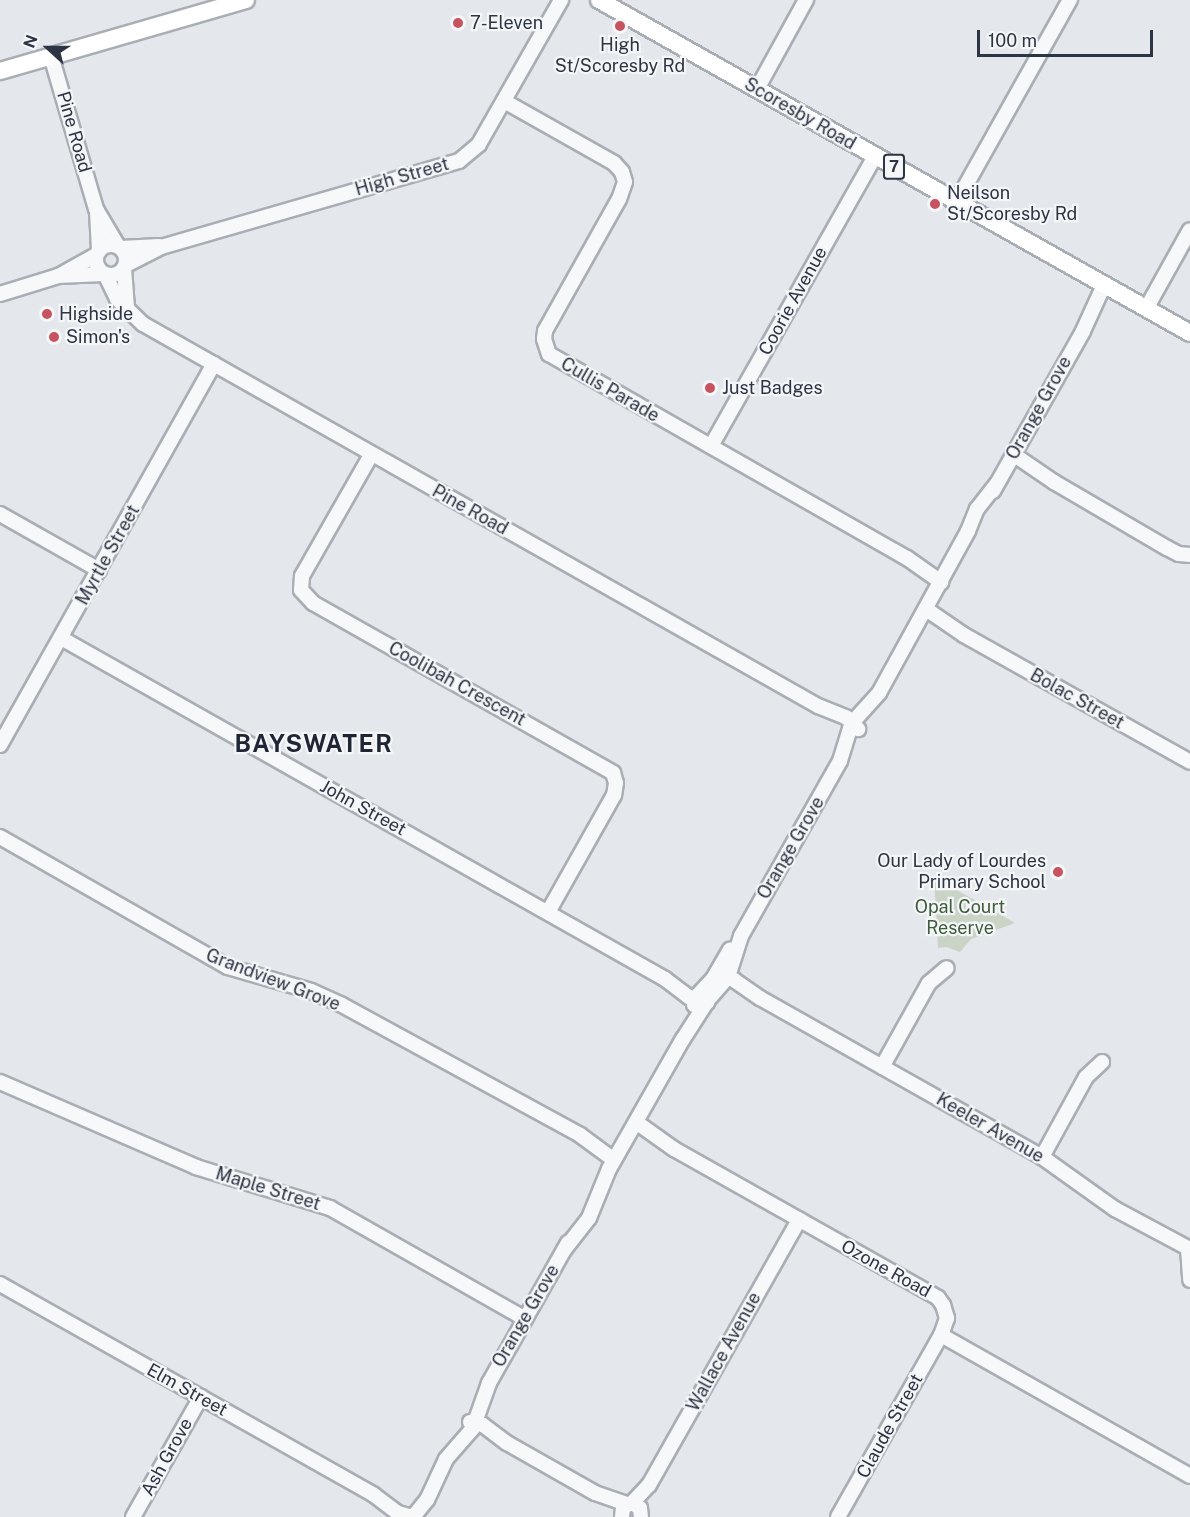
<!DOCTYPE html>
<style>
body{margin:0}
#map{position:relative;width:1190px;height:1517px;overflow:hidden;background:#e4e7eb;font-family:"Public Sans",sans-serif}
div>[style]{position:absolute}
.green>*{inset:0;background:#c9d4c6}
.roads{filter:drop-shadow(2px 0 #a9aeb5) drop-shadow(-2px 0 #a9aeb5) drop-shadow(0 2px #a9aeb5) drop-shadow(0 -2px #a9aeb5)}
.minor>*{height:14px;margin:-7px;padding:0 7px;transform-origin:7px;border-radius:7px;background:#f7f8f9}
.minor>.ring{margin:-7px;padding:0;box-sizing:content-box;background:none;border:14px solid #f7f8f9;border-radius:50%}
.major>*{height:16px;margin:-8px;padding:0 8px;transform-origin:8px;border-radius:8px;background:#fff}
.dots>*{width:16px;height:16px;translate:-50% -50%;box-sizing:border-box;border:3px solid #f4f6f8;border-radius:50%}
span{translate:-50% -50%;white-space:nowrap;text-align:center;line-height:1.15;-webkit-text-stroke:4.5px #f4f6f8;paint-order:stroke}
.shield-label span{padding:2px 4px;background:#f4f6f8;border:2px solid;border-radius:4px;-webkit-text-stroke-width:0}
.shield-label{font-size:16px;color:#2d3443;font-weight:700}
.poi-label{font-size:18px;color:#2d3443}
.left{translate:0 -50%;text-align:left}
.right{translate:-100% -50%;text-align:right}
.street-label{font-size:18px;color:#2d3443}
.park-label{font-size:18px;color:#405d3b}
.district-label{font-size:24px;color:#1f2534;font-weight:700;letter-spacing:1.5px}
.north{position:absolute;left:18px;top:18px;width:60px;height:60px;-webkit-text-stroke:4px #f4f6f8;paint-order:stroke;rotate:291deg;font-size:16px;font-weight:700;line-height:24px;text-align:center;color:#2d3443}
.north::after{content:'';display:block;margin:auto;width:21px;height:27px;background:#2d3443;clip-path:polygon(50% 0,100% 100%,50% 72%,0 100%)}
.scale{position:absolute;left:977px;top:30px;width:176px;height:27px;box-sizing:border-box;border:3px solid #2d3443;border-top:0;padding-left:8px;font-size:18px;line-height:21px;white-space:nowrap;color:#2d3443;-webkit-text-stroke:4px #f4f6f8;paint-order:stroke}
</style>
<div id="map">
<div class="green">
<div style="clip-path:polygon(934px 877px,1015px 923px,971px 939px,960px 952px,946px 947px,938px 948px)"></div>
</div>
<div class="roads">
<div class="minor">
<div style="left:51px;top:56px;width:159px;rotate:73.6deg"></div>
<div style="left:96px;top:209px;width:43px;rotate:59.3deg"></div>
<div style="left:757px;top:89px;width:102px;rotate:-61.2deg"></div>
<div style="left:504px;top:101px;width:126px;rotate:29.4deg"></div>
<div style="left:614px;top:163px;width:12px;rotate:48deg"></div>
<div style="left:622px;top:172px;width:10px;rotate:73deg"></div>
<div style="left:625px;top:182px;width:18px;rotate:109deg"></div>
<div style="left:619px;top:199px;width:151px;rotate:119.3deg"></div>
<div style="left:545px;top:331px;width:8px;rotate:97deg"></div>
<div style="left:544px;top:339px;width:16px;rotate:72deg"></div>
<div style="left:549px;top:354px;width:412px;rotate:29.7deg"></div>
<div style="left:907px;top:558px;width:42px;rotate:35.2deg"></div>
<div style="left:957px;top:201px;width:231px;rotate:-60.7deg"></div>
<div style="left:97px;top:211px;width:40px;rotate:87.1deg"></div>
<div class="ring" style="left:96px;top:245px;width:16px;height:16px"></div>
<div style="left:121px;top:248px;width:38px;rotate:-3deg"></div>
<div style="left:126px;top:265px;width:39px;rotate:-27deg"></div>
<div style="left:161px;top:247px;width:310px;rotate:-16.1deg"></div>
<div style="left:459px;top:161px;width:26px;rotate:-40deg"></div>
<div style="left:479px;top:144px;width:166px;rotate:-60.3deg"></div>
<div style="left:124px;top:268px;width:40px;rotate:85.7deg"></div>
<div style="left:105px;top:274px;width:28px;rotate:64deg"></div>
<div style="left:117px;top:299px;width:36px;rotate:44deg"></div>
<div style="left:143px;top:324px;width:776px;rotate:29.51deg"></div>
<div style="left:818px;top:706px;width:31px;rotate:22deg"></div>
<div style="left:847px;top:718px;width:16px;rotate:45deg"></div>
<div style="left:60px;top:275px;width:41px;rotate:-29.1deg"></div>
<div style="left:0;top:294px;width:61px;rotate:-17.2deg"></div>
<div style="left:58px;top:276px;width:45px;rotate:-2.5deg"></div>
<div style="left:1146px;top:309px;width:90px;rotate:-60.9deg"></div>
<div style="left:711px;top:446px;width:333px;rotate:-60.5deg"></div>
<div style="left:1013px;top:454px;width:50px;rotate:34.3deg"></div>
<div style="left:1054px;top:482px;width:131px;rotate:30.3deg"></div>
<div style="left:1167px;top:548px;width:13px;rotate:27deg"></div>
<div style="left:1179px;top:554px;width:11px;rotate:5deg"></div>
<div style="left:371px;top:455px;width:139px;rotate:119.7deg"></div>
<div style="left:302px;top:576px;width:14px;rotate:94deg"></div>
<div style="left:301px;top:590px;width:18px;rotate:47deg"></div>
<div style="left:313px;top:603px;width:345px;rotate:29.5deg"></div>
<div style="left:613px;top:773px;width:10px;rotate:73deg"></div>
<div style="left:616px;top:783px;width:12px;rotate:99deg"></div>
<div style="left:614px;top:795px;width:134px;rotate:119.4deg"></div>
<div style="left:993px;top:491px;width:184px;rotate:-60.6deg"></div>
<div style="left:1083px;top:331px;width:51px;rotate:-65.5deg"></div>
<div style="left:0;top:514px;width:114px;rotate:29.5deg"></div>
<div style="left:926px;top:609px;width:46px;rotate:34.4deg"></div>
<div style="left:964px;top:635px;width:259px;rotate:29.3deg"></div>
<div style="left:61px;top:638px;width:694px;rotate:29.45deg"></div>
<div style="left:665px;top:979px;width:30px;rotate:37deg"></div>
<div style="left:689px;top:997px;width:19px;rotate:16deg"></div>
<div style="left:0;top:745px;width:437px;rotate:-60.7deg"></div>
<div style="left:0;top:837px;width:262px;rotate:29.7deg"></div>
<div style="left:228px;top:967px;width:86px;rotate:16.1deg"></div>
<div style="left:311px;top:991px;width:34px;rotate:24deg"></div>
<div style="left:342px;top:1005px;width:271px;rotate:28.6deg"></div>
<div style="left:580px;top:1135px;width:42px;rotate:36.3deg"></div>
<div style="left:716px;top:974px;width:19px;rotate:18deg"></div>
<div style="left:734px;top:980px;width:32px;rotate:35deg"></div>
<div style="left:760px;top:998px;width:324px;rotate:29.4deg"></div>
<div style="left:1042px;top:1157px;width:90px;rotate:35.5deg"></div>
<div style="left:1115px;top:1209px;width:83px;rotate:28.1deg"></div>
<div style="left:1188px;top:1248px;width:32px;rotate:86deg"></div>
<div style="left:694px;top:1005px;width:8px;rotate:-76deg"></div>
<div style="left:696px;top:997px;width:25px;rotate:-47deg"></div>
<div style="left:713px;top:979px;width:34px;rotate:-60deg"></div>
<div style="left:882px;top:1067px;width:96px;rotate:-60.8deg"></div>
<div style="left:929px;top:983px;width:23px;rotate:-40deg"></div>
<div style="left:0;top:1082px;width:214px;rotate:23.4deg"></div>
<div style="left:196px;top:1167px;width:140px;rotate:17deg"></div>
<div style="left:330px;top:1208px;width:224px;rotate:29.6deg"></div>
<div style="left:636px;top:1122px;width:47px;rotate:35.4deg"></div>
<div style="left:674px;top:1149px;width:303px;rotate:29.4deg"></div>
<div style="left:938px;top:1298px;width:9px;rotate:54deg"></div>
<div style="left:943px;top:1305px;width:14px;rotate:73deg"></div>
<div style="left:947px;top:1318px;width:18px;rotate:109deg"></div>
<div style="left:941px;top:1335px;width:286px;rotate:29.5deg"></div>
<div style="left:1042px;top:1157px;width:91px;rotate:-61.2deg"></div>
<div style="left:1086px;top:1077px;width:22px;rotate:-43deg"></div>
<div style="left:564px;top:1250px;width:41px;rotate:-52deg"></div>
<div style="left:589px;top:1218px;width:53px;rotate:-67.8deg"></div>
<div style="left:609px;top:1169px;width:150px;rotate:-60.4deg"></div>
<div style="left:683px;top:1039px;width:46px;rotate:-57.3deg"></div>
<div style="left:708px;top:1000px;width:30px;rotate:-49deg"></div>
<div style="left:728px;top:977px;width:43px;rotate:-72.4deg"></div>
<div style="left:741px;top:936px;width:201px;rotate:-60.5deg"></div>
<div style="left:840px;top:761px;width:39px;rotate:-73deg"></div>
<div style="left:851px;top:724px;width:42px;rotate:-47.9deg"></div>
<div style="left:879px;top:693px;width:185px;rotate:-61.2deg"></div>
<div style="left:968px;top:531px;width:24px;rotate:-68deg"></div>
<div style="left:977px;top:509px;width:31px;rotate:-52deg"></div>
<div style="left:0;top:1284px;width:429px;rotate:29.4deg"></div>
<div style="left:374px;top:1495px;width:30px;rotate:37deg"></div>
<div style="left:398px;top:1513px;width:16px;rotate:15deg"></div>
<div style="left:470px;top:1422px;width:13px;rotate:13deg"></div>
<div style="left:483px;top:1425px;width:30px;rotate:37deg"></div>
<div style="left:507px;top:1443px;width:101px;rotate:29.6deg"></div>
<div style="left:595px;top:1493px;width:34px;rotate:19deg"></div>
<div style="left:632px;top:1503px;width:25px;rotate:-47deg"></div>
<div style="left:649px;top:1485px;width:305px;rotate:-60.5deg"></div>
<div style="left:133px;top:1517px;width:138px;rotate:-60.5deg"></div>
<div style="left:413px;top:1517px;width:22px;rotate:-51deg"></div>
<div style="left:427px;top:1500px;width:45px;rotate:-65.1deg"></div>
<div style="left:446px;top:1459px;width:41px;rotate:-48.9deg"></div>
<div style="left:473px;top:1428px;width:48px;rotate:-70.4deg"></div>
<div style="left:489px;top:1383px;width:161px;rotate:-60.6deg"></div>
<div style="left:622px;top:1517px;width:10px;rotate:-84deg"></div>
<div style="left:623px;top:1507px;width:10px;rotate:-24deg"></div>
<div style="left:632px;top:1503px;width:9px;rotate:32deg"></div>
<div style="left:640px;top:1508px;width:9px;rotate:84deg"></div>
<div style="left:838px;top:1517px;width:209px;rotate:-60.5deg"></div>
</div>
<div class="major">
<div style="left:599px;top:0;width:678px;rotate:29.4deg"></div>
<div style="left:0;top:71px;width:256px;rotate:-16.1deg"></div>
</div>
</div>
<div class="dots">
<div style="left:458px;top:23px;background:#c75360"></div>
<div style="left:620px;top:26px;background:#c75360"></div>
<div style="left:935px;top:204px;background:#c75360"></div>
<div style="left:47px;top:314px;background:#c75360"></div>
<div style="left:54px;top:337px;background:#c75360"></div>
<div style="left:710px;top:388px;background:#c75360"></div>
<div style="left:1058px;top:872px;background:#c75360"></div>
</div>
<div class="shield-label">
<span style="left:894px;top:167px">7</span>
</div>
<div class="poi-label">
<span class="left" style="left:470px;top:23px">7-Eleven</span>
<span style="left:620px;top:56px">High<br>St/Scoresby Rd</span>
<span class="left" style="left:947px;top:204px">Neilson<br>St/Scoresby Rd</span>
<span class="left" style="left:59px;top:314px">Highside</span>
<span class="left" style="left:66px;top:337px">Simon's</span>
<span class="left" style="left:722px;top:388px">Just Badges</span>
<span class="right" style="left:1046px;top:872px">Our Lady of Lourdes<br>Primary School</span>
</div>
<div class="street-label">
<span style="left:800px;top:114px;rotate:30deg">Scoresby Road</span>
<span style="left:74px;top:132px;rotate:74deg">Pine Road</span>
<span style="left:402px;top:177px;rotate:-16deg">High Street</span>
<span style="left:793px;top:301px;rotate:-61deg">Coorie Avenue</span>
<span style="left:610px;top:390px;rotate:30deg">Cullis Parade</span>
<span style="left:1039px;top:408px;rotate:-61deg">Orange Grove</span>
<span style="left:470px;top:510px;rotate:29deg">Pine Road</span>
<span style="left:108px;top:555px;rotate:-61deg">Myrtle Street</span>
<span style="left:457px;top:684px;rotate:29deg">Coolibah Crescent</span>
<span style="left:1077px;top:699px;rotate:29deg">Bolac Street</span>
<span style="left:363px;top:808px;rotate:29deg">John Street</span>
<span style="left:791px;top:848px;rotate:-60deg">Orange Grove</span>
<span style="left:273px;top:980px;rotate:21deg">Grandview Grove</span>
<span style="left:990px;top:1128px;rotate:30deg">Keeler Avenue</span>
<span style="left:268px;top:1189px;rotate:17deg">Maple Street</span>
<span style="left:886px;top:1269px;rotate:29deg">Ozone Road</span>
<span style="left:526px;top:1316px;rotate:-60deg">Orange Grove</span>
<span style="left:724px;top:1352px;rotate:-61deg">Wallace Avenue</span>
<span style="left:187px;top:1390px;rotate:29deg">Elm Street</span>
<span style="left:890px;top:1426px;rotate:-61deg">Claude Street</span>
<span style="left:167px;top:1457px;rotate:-61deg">Ash Grove</span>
</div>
<div class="park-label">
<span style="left:960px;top:918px">Opal Court<br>Reserve</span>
</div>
<div class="district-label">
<span style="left:314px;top:744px">BAYSWATER</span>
</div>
<div class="north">N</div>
<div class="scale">100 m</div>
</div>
